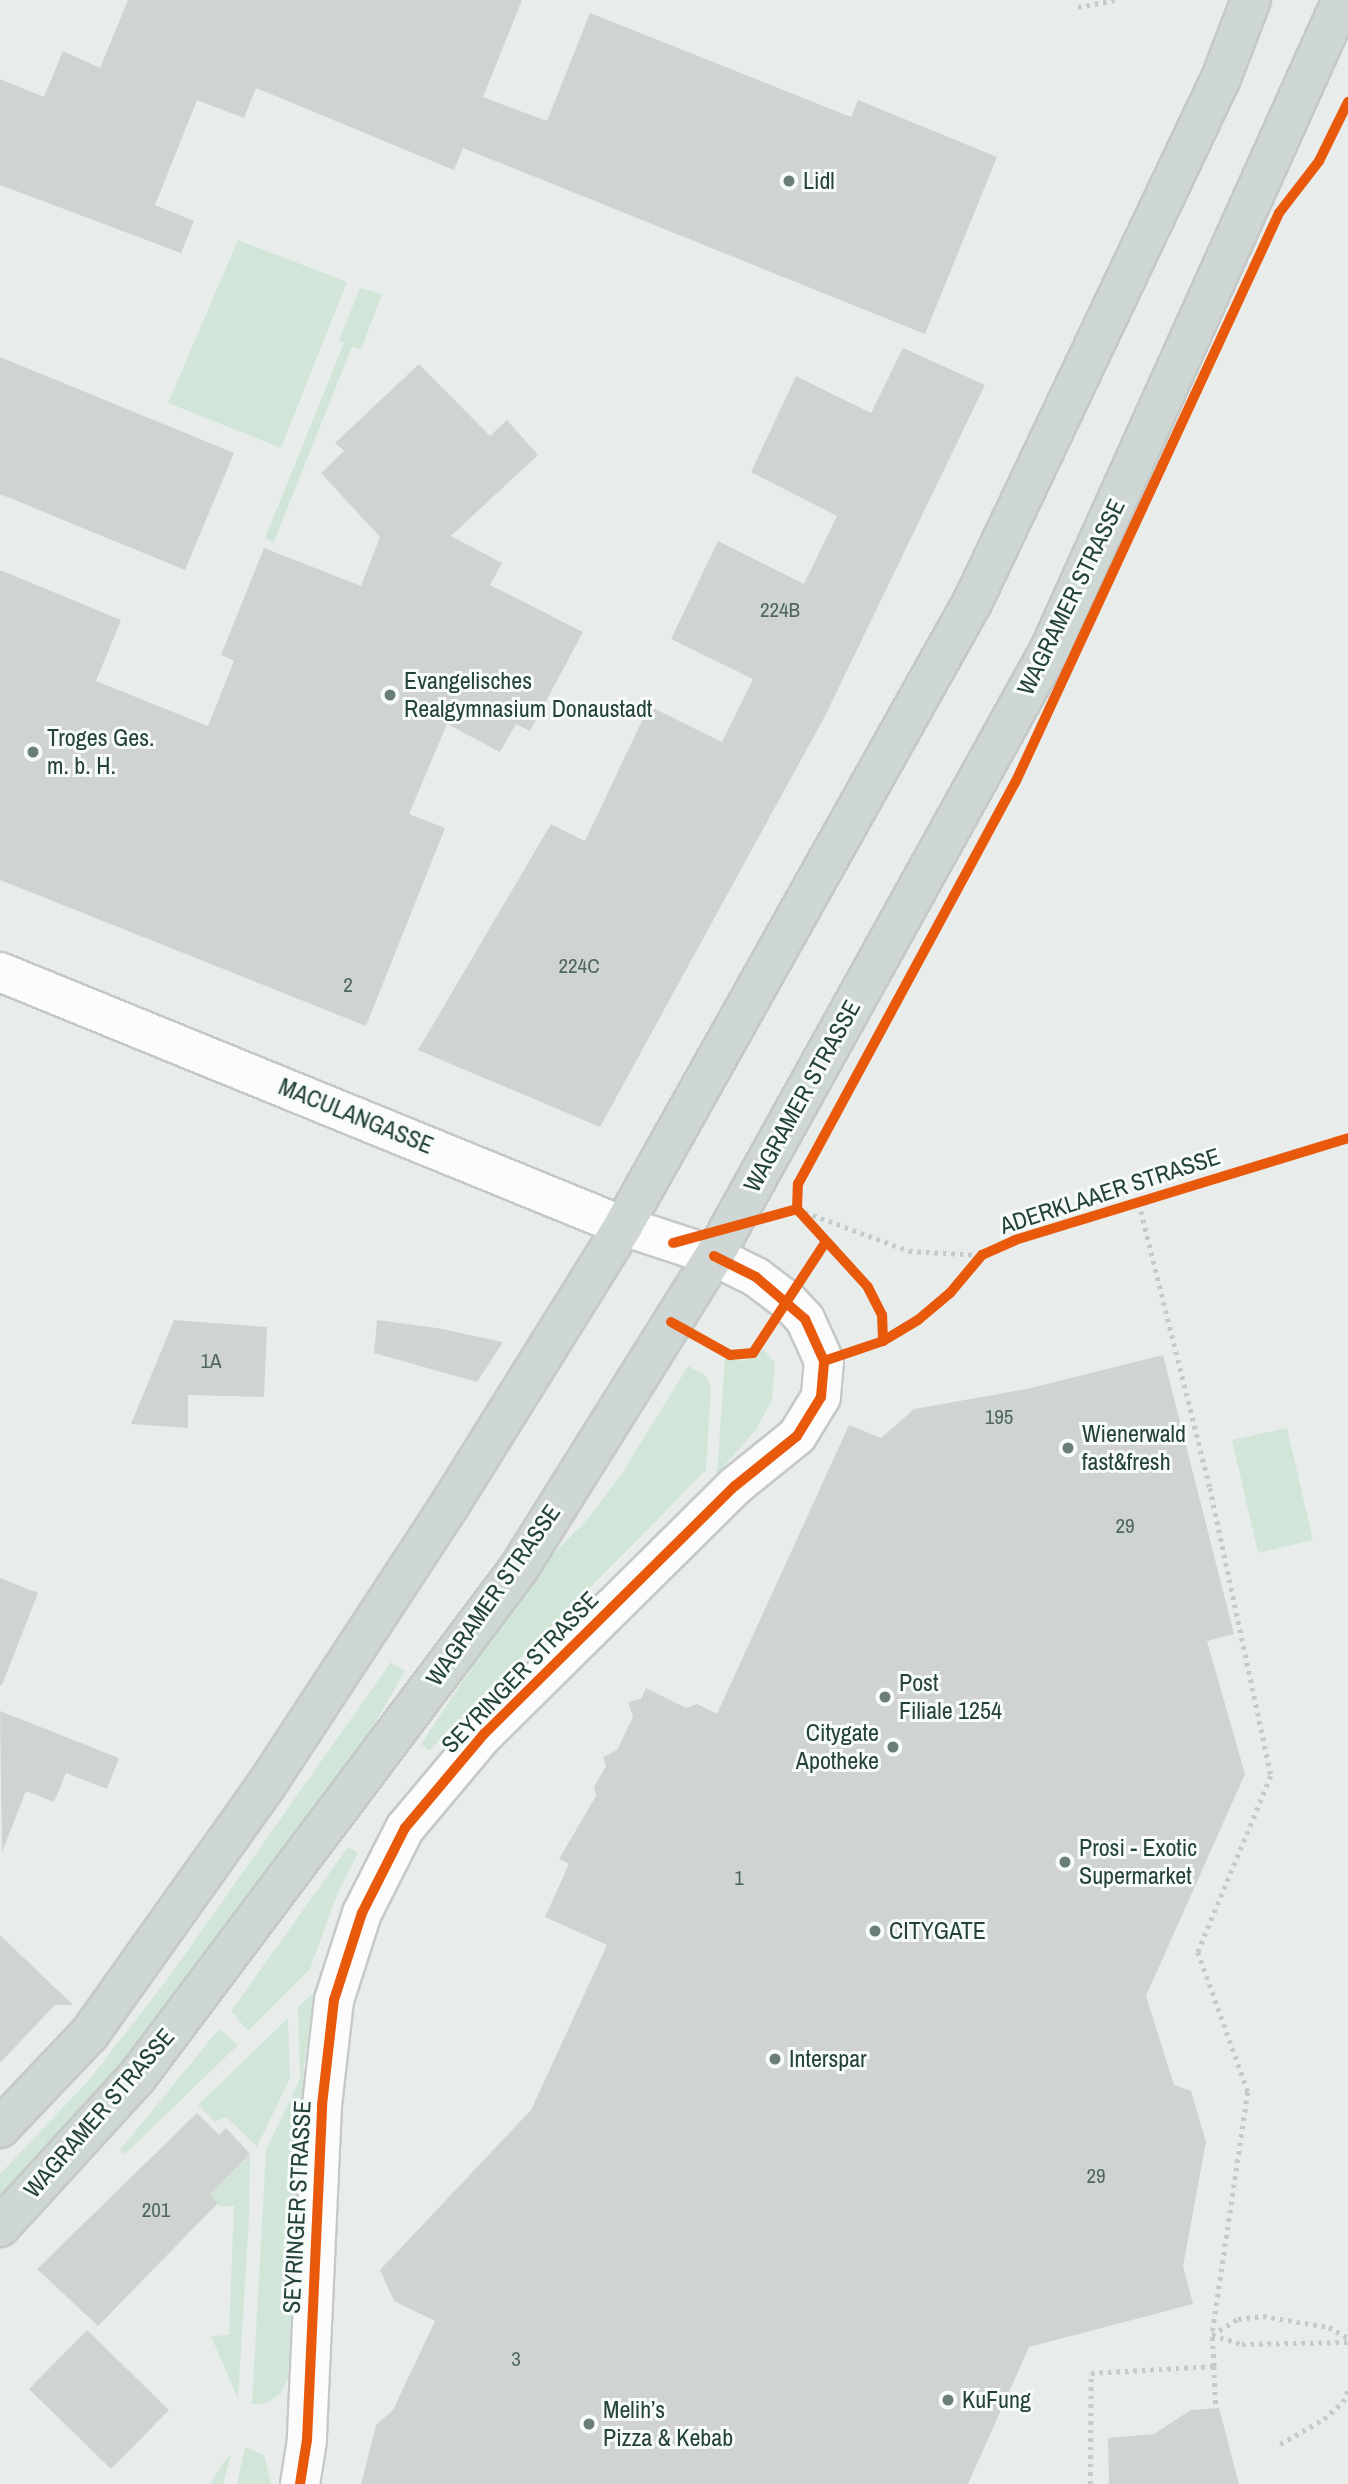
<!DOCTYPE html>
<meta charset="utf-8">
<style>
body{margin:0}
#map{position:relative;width:1348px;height:2484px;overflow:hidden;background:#e8edeb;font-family:"Archivo Narrow",sans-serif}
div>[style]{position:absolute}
.green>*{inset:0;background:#d1e6d8}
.building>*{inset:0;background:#cfd4d2}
.path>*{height:4.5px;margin-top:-2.25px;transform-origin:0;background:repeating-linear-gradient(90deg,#c3ccca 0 3.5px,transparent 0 8.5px)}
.roads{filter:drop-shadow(2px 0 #c5cac8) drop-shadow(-2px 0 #c5cac8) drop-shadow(0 2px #c5cac8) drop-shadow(0 -2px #c5cac8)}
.minor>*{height:38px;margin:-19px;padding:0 19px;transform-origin:19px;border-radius:19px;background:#fcfcfc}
.primary>*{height:38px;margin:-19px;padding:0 19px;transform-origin:19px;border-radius:19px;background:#cfd7d5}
.cycleway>*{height:10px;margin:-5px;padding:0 5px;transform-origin:5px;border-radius:5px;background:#e8590c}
.dots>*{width:19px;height:19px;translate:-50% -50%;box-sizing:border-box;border:4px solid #f7fbf9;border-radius:50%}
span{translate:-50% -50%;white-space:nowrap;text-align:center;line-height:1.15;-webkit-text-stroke:6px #f7fbf9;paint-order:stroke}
.number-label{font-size:21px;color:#506761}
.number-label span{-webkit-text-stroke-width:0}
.poi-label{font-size:24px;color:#24423a}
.left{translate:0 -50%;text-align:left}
.right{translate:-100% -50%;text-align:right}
.street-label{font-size:24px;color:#24423a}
</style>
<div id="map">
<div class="green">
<div style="clip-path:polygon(238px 240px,347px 282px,281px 448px,168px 403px)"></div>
<div style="clip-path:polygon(360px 288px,382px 294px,361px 350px,352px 347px,274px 542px,265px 538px,344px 343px,339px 340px)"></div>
<div style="clip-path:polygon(764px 1350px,775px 1363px,772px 1400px,755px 1431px,717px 1474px,725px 1358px,744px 1361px)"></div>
<div style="clip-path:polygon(688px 1366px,706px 1376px,711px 1387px,706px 1470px,429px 1751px,421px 1744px,536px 1571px,586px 1521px,621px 1475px)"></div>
<div style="clip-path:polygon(1287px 1428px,1313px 1540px,1258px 1553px,1232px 1440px)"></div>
<div style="clip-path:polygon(391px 1662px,405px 1671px,328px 1804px,283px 1869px,0 2217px,0 2174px,89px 2080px,169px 1977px)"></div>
<div style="clip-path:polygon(348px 1847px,358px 1853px,338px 1892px,310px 1969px,248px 2031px,231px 2011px)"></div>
<div style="clip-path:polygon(315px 1992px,304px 2065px,288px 2379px,279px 2395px,264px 2404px,252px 2404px,266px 2150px,300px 2079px,298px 2007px)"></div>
<div style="clip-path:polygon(288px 2018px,290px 2078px,257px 2147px,226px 2117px,215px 2122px,198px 2105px)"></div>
<div style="clip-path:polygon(219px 2029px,238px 2045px,125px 2154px,120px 2150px)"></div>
<div style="clip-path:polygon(250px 2155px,249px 2218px,238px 2399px,211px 2336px,229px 2335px,234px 2206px,219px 2206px,210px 2194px)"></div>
<div style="clip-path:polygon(245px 2447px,264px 2455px,271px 2484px,237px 2484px)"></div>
<div style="clip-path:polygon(231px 2454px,223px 2484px,210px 2484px,225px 2460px)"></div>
</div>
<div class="building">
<div style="clip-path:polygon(128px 0,522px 0,483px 97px,547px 121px,590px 13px,851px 117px,858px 100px,997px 157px,925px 334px,463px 148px,454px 170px,256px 88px,244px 118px,197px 100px,155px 205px,194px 221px,181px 253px,0 185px,0 79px,44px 97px,63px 51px,100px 68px)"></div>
<div style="clip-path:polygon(903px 348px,985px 385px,825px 716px,600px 1127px,418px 1050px,551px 824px,585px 841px,649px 706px,722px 742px,753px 679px,671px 639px,718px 541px,804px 584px,837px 516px,751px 472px,796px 376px,871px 413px)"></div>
<div style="clip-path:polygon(0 357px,234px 453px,185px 570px,0 494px)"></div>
<div style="clip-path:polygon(419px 364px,490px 436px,507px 420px,538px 455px,451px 536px,502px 563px,490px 585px,583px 632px,530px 731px,516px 724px,500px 752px,447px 724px,409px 814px,445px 828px,366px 1026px,0 880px,0 570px,121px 620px,96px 681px,208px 726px,234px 661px,221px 655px,264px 548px,361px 586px,380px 537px,321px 473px,344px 451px,335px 443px)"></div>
<div style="clip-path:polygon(174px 1320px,267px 1327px,264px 1397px,188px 1395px,188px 1428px,131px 1424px)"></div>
<div style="clip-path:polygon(377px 1320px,437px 1328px,503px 1342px,477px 1382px,374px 1353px)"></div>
<div style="clip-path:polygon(1163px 1355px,1234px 1634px,1207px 1641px,1245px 1774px,1146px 1996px,1174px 2085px,1191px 2091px,1206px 2142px,1183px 2266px,1193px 2304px,1029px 2347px,968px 2484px,361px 2484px,376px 2425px,393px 2410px,435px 2321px,394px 2301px,380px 2270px,531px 2110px,607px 1945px,545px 1917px,569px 1864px,559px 1859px,596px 1796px,594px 1787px,606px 1766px,603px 1757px,617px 1750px,633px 1717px,628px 1702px,641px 1699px,646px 1688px,686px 1708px,697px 1704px,717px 1714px,849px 1425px,881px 1438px,914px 1409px,1027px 1389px)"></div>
<div style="clip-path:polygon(0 1578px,38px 1593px,2px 1685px,0 1685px)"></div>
<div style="clip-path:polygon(0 1711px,119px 1758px,107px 1789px,66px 1773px,54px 1802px,26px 1791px,2px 1852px)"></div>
<div style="clip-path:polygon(0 1935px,73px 2005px,55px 2005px,0 2063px)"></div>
<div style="clip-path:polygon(197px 2113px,219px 2135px,226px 2128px,250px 2154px,210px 2194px,218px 2203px,98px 2326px,37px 2269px)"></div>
<div style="clip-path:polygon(87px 2330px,169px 2410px,111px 2469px,29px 2389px)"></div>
<div style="clip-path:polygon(1219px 2408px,1239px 2484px,1109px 2484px,1108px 2438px,1154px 2434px,1191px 2410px)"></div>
</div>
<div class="path">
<div style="left:1078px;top:7px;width:37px;rotate:-11deg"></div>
<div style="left:1139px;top:1203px;width:294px;rotate:76deg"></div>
<div style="left:1210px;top:1488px;width:294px;rotate:78deg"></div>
<div style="left:1271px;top:1776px;width:191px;rotate:112.5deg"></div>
<div style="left:1198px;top:1952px;width:149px;rotate:70.3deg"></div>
<div style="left:1248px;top:2092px;width:246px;rotate:98.4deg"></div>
<div style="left:1212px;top:2335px;width:31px;rotate:-32deg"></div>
<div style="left:1238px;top:2319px;width:25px;rotate:-7deg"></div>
<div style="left:1263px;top:2316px;width:67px;rotate:9.5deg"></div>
<div style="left:1329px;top:2327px;width:22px;rotate:30deg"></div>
<div style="left:797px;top:1209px;width:120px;rotate:20.6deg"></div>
<div style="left:909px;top:1251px;width:73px;rotate:3.1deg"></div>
<div style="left:1214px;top:2366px;width:42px;rotate:87.3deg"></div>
<div style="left:1280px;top:2444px;width:51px;rotate:-29.6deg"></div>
<div style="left:1324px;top:2419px;width:25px;rotate:-42deg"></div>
<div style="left:1343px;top:2402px;width:13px;rotate:-67deg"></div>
<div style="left:1090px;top:2484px;width:111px;rotate:-89.5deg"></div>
<div style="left:1091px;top:2373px;width:123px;rotate:-3.3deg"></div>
<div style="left:1214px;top:2366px;width:31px;rotate:-94deg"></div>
<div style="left:1212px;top:2335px;width:31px;rotate:17deg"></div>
<div style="left:1242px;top:2344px;width:106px;rotate:-1.1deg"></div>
</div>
<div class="roads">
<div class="minor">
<div style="left:0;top:972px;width:673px;rotate:22.18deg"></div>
<div style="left:623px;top:1226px;width:96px;rotate:18.2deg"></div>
<div style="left:714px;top:1256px;width:47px;rotate:26.6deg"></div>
<div style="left:756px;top:1277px;width:40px;rotate:37deg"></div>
<div style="left:788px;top:1301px;width:25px;rotate:47deg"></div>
<div style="left:805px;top:1319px;width:46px;rotate:65.7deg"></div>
<div style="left:824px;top:1361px;width:36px;rotate:95deg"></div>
<div style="left:821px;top:1397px;width:46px;rotate:121.6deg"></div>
<div style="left:797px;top:1436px;width:80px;rotate:141.1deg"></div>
<div style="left:735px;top:1486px;width:353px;rotate:135.3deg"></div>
<div style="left:484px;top:1734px;width:123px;rotate:130deg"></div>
<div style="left:405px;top:1828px;width:95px;rotate:116.8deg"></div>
<div style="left:362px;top:1913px;width:91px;rotate:107.8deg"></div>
<div style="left:334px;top:2000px;width:106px;rotate:96.5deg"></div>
<div style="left:322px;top:2105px;width:335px;rotate:92.6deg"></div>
<div style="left:307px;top:2440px;width:45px;rotate:99deg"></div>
</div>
<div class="primary">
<div style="left:0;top:2128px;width:131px;rotate:-46.5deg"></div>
<div style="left:90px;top:2033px;width:305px;rotate:-54.6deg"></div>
<div style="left:267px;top:1784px;width:332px;rotate:-56.8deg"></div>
<div style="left:449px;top:1506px;width:330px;rotate:-58.1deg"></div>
<div style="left:623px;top:1226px;width:716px;rotate:-60.75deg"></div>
<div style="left:973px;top:601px;width:579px;rotate:-64.63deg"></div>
<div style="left:1221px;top:78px;width:84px;rotate:-69deg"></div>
<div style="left:0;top:2227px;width:203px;rotate:-47.6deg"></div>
<div style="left:137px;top:2077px;width:636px;rotate:-53.11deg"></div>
<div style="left:519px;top:1568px;width:368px;rotate:-58deg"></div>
<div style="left:714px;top:1256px;width:694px;rotate:-61.03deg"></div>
<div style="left:1050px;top:649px;width:712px;rotate:-65.78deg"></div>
</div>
</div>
<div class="cycleway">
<div style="left:673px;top:1243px;width:129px;rotate:-15.3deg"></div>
<div style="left:671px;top:1322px;width:68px;rotate:29.2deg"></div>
<div style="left:730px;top:1355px;width:23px;rotate:-5deg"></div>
<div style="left:753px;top:1353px;width:131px;rotate:-56.8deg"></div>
<div style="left:883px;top:1341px;width:26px;rotate:-92deg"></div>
<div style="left:882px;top:1315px;width:31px;rotate:-117deg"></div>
<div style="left:868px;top:1287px;width:105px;rotate:-132.3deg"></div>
<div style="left:797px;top:1209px;width:25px;rotate:-88deg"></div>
<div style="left:798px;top:1184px;width:458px;rotate:-61.6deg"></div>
<div style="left:1016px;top:781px;width:626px;rotate:-65.15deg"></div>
<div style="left:1279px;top:213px;width:66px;rotate:-52.4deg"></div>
<div style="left:1319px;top:161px;width:66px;rotate:-63.8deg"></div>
<div style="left:824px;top:1361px;width:62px;rotate:-18.7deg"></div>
<div style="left:883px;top:1341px;width:41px;rotate:-31deg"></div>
<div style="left:918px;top:1320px;width:42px;rotate:-40.2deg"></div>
<div style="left:950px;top:1293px;width:50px;rotate:-49.9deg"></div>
<div style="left:982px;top:1255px;width:36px;rotate:-24deg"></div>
<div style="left:1015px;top:1240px;width:348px;rotate:-17deg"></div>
<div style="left:300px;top:2484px;width:45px;rotate:-81deg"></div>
<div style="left:307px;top:2440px;width:335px;rotate:-87.4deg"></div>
<div style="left:322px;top:2105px;width:106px;rotate:-83.5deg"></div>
<div style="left:334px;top:2000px;width:91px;rotate:-72.2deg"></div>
<div style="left:362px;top:1913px;width:95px;rotate:-63.2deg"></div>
<div style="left:405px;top:1828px;width:123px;rotate:-50deg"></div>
<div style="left:484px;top:1734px;width:353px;rotate:-44.7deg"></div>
<div style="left:735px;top:1486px;width:80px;rotate:-38.9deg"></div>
<div style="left:797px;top:1436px;width:46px;rotate:-58.4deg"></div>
<div style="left:821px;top:1397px;width:36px;rotate:-85deg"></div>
<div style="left:824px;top:1361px;width:46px;rotate:-114.3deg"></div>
<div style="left:805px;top:1319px;width:65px;rotate:-139.4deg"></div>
<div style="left:756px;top:1277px;width:47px;rotate:-153.4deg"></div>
</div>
<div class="dots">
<div style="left:789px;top:181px;background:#697e78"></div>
<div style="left:390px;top:695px;background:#697e78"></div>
<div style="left:33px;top:752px;background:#697e78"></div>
<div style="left:1068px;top:1448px;background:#697e78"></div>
<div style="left:885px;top:1697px;background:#697e78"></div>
<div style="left:893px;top:1747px;background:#697e78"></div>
<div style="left:1065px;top:1862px;background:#697e78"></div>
<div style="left:875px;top:1931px;background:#697e78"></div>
<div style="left:775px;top:2059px;background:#697e78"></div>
<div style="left:948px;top:2400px;background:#697e78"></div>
<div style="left:589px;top:2424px;background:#697e78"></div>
</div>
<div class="number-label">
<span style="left:780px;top:610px">224B</span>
<span style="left:579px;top:966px">224C</span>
<span style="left:348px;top:985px">2</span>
<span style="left:211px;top:1361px">1A</span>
<span style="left:999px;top:1417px">195</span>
<span style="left:1125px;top:1526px">29</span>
<span style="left:739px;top:1878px">1</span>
<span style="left:1096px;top:2176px">29</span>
<span style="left:156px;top:2210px">201</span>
<span style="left:516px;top:2359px">3</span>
</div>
<div class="poi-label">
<span class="left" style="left:803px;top:181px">Lidl</span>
<span class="left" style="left:404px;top:695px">Evangelisches<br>Realgymnasium Donaustadt</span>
<span class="left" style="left:47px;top:752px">Troges Ges.<br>m. b. H.</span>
<span class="left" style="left:1082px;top:1448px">Wienerwald<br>fast&amp;fresh</span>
<span class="left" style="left:899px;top:1697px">Post<br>Filiale 1254</span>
<span class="right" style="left:879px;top:1747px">Citygate<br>Apotheke</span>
<span class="left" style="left:1079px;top:1862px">Prosi - Exotic<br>Supermarket</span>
<span class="left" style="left:889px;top:1931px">CITYGATE</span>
<span class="left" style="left:789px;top:2059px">Interspar</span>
<span class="left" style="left:962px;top:2400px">KuFung</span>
<span class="left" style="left:603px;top:2424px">Melih’s<br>Pizza &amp; Kebab</span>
</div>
<div class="street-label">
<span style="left:1071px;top:597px;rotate:-64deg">WAGRAMER STRASSE</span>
<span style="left:802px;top:1096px;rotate:-61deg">WAGRAMER STRASSE</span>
<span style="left:356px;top:1116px;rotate:22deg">MACULANGASSE</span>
<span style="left:1110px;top:1191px;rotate:-18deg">ADERKLAAER STRASSE</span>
<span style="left:493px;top:1595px;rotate:-55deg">WAGRAMER STRASSE</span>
<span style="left:520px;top:1672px;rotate:-46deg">SEYRINGER STRASSE</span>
<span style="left:99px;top:2113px;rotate:-49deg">WAGRAMER STRASSE</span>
<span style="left:297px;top:2207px;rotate:-87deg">SEYRINGER STRASSE</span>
</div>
</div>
